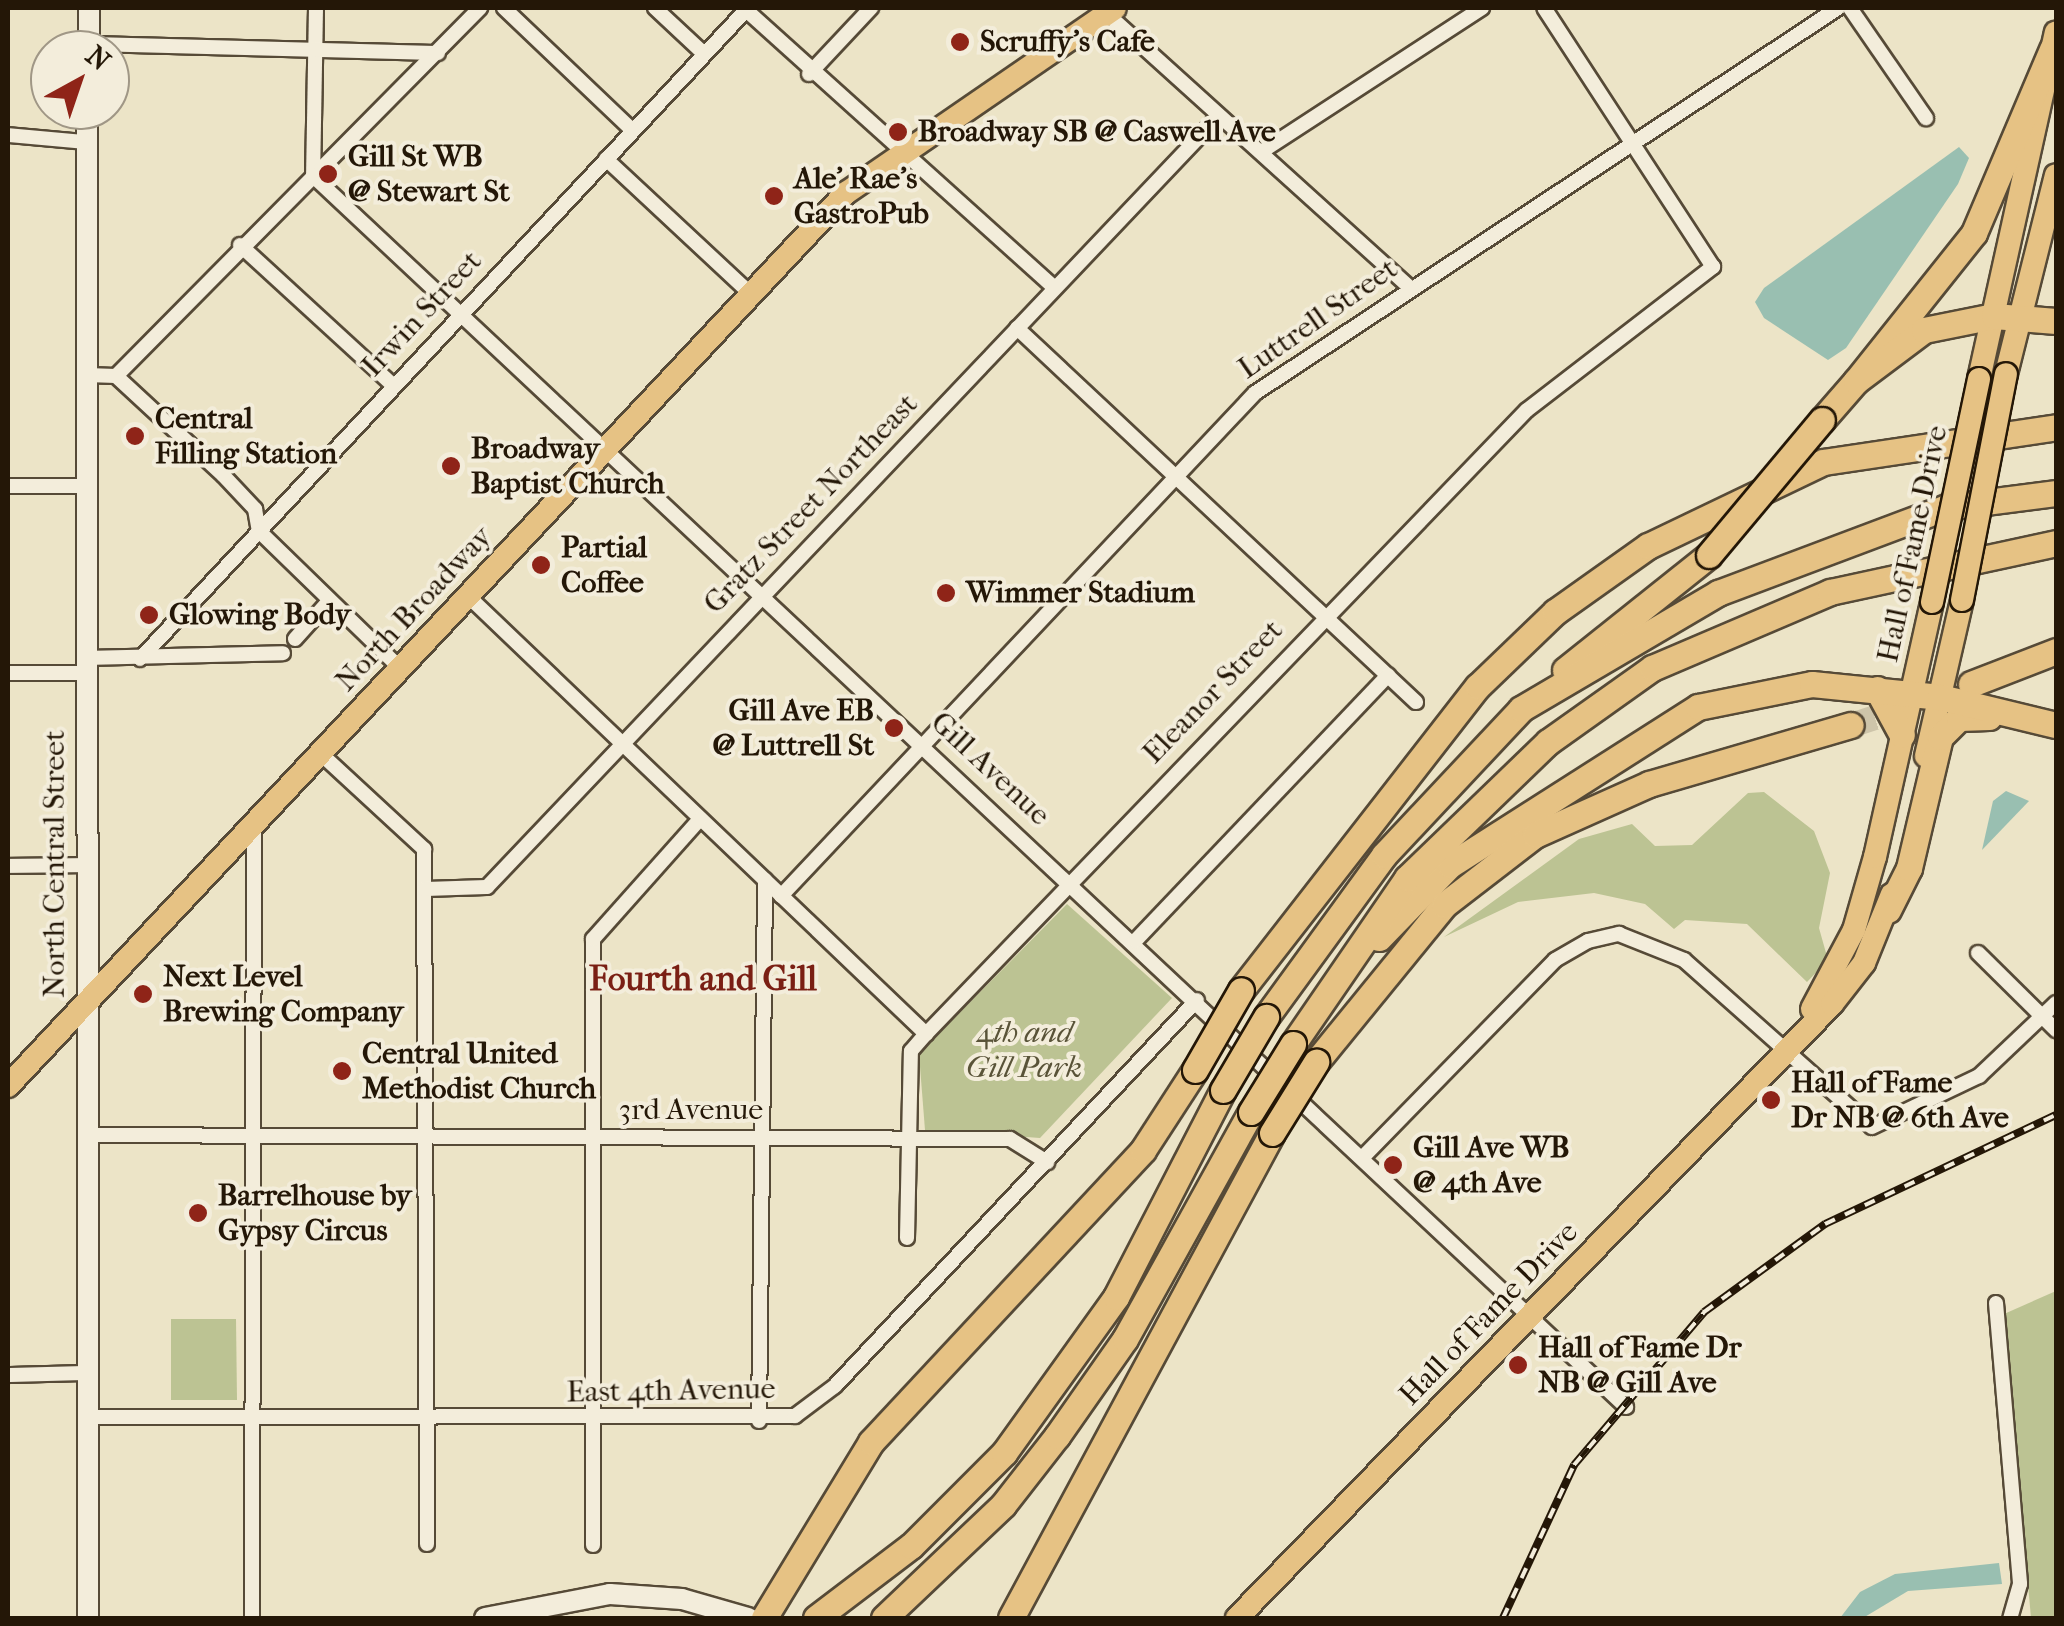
<!DOCTYPE html>
<meta charset="utf-8">
<style>
body{margin:0}
#map{position:relative;width:2064px;height:1626px;overflow:hidden;background:#ece4c7;font-family:"IM FELL French Canon",serif}
div>[style]{position:absolute}
.green>*{inset:0;background:#bcc393}
.water>*{inset:0;background:#99bfb1}
.motorway-tunnel>*{height:25px;margin-top:-12.5px;transform-origin:0;background:repeating-linear-gradient(90deg,#cec5aa 0 25px,transparent 0 37px)}
.roads{filter:drop-shadow(2px 0 #564a37) drop-shadow(-2px 0 #564a37) drop-shadow(0 2px #564a37) drop-shadow(0 -2px #564a37)}
.minor>*{height:14px;margin:-7px;padding:0 7px;transform-origin:7px;border-radius:7px;background:#f3eddb}
.secondary>*{height:20px;margin:-10px;padding:0 10px;transform-origin:10px;border-radius:10px;background:#f3eddb}
.primary>*{height:22px;margin:-11px;padding:0 11px;transform-origin:11px;border-radius:11px;background:#e6c284}
.motorway>*{height:25px;margin:-12.5px;padding:0 12.5px;transform-origin:12.5px;border-radius:12.5px;background:#e6c284}
.rail>*{height:8px;margin-top:-4px;transform-origin:0;background:repeating-linear-gradient(90deg,#f3eddb 0 11px,#241707 0 22px);box-sizing:border-box;border-block:2px solid #241707}
.bridges{filter:drop-shadow(2px 0 #241707) drop-shadow(-2px 0 #241707) drop-shadow(0 2px #241707) drop-shadow(0 -2px #241707)}
.primary-bridge>*{height:22px;margin:-11px;padding:0 11px;transform-origin:11px;border-radius:11px;background:#e6c284}
.motorway-bridge>*{height:25px;margin:-12.5px;padding:0 12.5px;transform-origin:12.5px;border-radius:12.5px;background:#e6c284}
.dots>*{width:28px;height:28px;translate:-50% -50%;box-sizing:border-box;border:5px solid #f3eddb;border-radius:50%}
span{translate:-50% -50%;white-space:nowrap;text-align:center;line-height:1.15;-webkit-text-stroke:8px #f3eddb;paint-order:stroke}
.poi-label{font-size:30px;color:#241707;font-weight:700}
.left{translate:0 -50%;text-align:left}
.right{translate:-100% -50%;text-align:right}
.street-label{font-size:30px;color:#241707}
.park-label{font-size:30px;color:#595338;font-style:italic}
.quarter-label{font-size:35px;color:#7a1f14;font-weight:700}
.frame{position:absolute;inset:0;border:10px solid #241707;pointer-events:none}
.north{position:absolute;left:30px;top:30px;width:100px;height:100px;box-sizing:border-box;background:#f3eddb;border:2px solid #a09786;border-radius:50%;rotate:40deg;font-size:28px;font-weight:700;line-height:40px;text-align:center;color:#241707}
.north::after{content:'';display:block;margin:auto;width:35px;height:45px;background:#8f2418;clip-path:polygon(50% 0,100% 100%,50% 72%,0 100%)}
</style>
<div id="map">
<div class="green">
<div style="clip-path:polygon(1764px 792px,1814px 831px,1830px 873px,1819px 928px,1828px 960px,1807px 982px,1747px 924px,1685px 920px,1674px 929px,1645px 904px,1594px 893px,1518px 902px,1444px 937px,1579px 839px,1632px 824px,1655px 846px,1692px 845px,1748px 793px)"></div>
<div style="clip-path:polygon(1067px 904px,1172px 998px,1040px 1138px,925px 1130px,919px 1054px)"></div>
<div style="clip-path:polygon(2056px 1291px,2056px 1618px,2031px 1618px,2004px 1314px)"></div>
<div style="clip-path:polygon(171px 1319px,236px 1319px,237px 1400px,171px 1400px)"></div>
</div>
<div class="water">
<div style="clip-path:polygon(1959px 147px,1969px 158px,1958px 184px,1846px 348px,1828px 360px,1764px 318px,1755px 302px,1764px 288px)"></div>
<div style="clip-path:polygon(2006px 791px,2029px 801px,1982px 850px,1993px 801px)"></div>
<div style="clip-path:polygon(1999px 1563px,2002px 1584px,1908px 1591px,1863px 1618px,1840px 1618px,1860px 1592px,1895px 1574px)"></div>
</div>
<div class="motorway-tunnel">
<div style="left:1851px;top:725px;width:60px;rotate:-18.4deg"></div>
</div>
<div class="roads">
<div class="minor">
<div style="left:316px;top:8px;width:168px;rotate:91deg"></div>
<div style="left:313px;top:176px;width:1800px;rotate:43.15deg"></div>
<div style="left:504px;top:8px;width:178px;rotate:43.6deg"></div>
<div style="left:655px;top:8px;width:64px;rotate:43.1deg"></div>
<div style="left:1850px;top:8px;width:134px;rotate:55.4deg"></div>
<div style="left:1106px;top:13px;width:410px;rotate:42.1deg"></div>
<div style="left:90px;top:44px;width:348px;rotate:1.5deg"></div>
<div style="left:809px;top:74px;width:91px;rotate:-46.8deg"></div>
<div style="left:8px;top:135px;width:77px;rotate:5.2deg"></div>
<div style="left:1261px;top:152px;width:264px;rotate:-33.1deg"></div>
<div style="left:606px;top:159px;width:200px;rotate:43deg"></div>
<div style="left:240px;top:245px;width:207px;rotate:42.5deg"></div>
<div style="left:1017px;top:328px;width:547px;rotate:43.15deg"></div>
<div style="left:87px;top:375px;width:29px;rotate:2deg"></div>
<div style="left:116px;top:376px;width:146px;rotate:42.8deg"></div>
<div style="left:223px;top:475px;width:47px;rotate:46.7deg"></div>
<div style="left:255px;top:509px;width:22px;rotate:80deg"></div>
<div style="left:259px;top:531px;width:197px;rotate:44.2deg"></div>
<div style="left:116px;top:376px;width:518px;rotate:-45.31deg"></div>
<div style="left:8px;top:486px;width:81px"></div>
<div style="left:468px;top:596px;width:634px;rotate:43.72deg"></div>
<div style="left:295px;top:639px;width:52px;rotate:-48.1deg"></div>
<div style="left:85px;top:658px;width:198px;rotate:-1.4deg"></div>
<div style="left:140px;top:659px;width:888px;rotate:-46.96deg"></div>
<div style="left:746px;top:10px;width:414px;rotate:42deg"></div>
<div style="left:8px;top:673px;width:77px"></div>
<div style="left:320px;top:753px;width:142px;rotate:42.7deg"></div>
<div style="left:424px;top:849px;width:695px;rotate:89.75deg"></div>
<div style="left:8px;top:866px;width:78px;rotate:-0.7deg"></div>
<div style="left:425px;top:889px;width:62px;rotate:-1.8deg"></div>
<div style="left:487px;top:887px;width:1063px;rotate:-46.49deg"></div>
<div style="left:781px;top:896px;width:691px;rotate:-46.7deg"></div>
<div style="left:1255px;top:393px;width:699px;rotate:-33.44deg"></div>
<div style="left:1135px;top:941px;width:367px;rotate:-46.4deg"></div>
<div style="left:1978px;top:953px;width:110px;rotate:44.6deg"></div>
<div style="left:87px;top:1135px;width:923px;rotate:0.25deg"></div>
<div style="left:1010px;top:1139px;width:44px;rotate:31.9deg"></div>
<div style="left:1363px;top:1157px;width:275px;rotate:-45.7deg"></div>
<div style="left:1555px;top:960px;width:38px;rotate:-30deg"></div>
<div style="left:1588px;top:941px;width:32px;rotate:-13deg"></div>
<div style="left:1619px;top:934px;width:70px;rotate:21.8deg"></div>
<div style="left:1684px;top:960px;width:251px;rotate:41.6deg"></div>
<div style="left:1872px;top:1127px;width:119px;rotate:-25.5deg"></div>
<div style="left:1979px;top:1076px;width:106px;rotate:-43.5deg"></div>
<div style="left:907px;top:1238px;width:187px;rotate:-88.8deg"></div>
<div style="left:911px;top:1051px;width:23px;rotate:-49deg"></div>
<div style="left:926px;top:1034px;width:866px;rotate:-46.08deg"></div>
<div style="left:1527px;top:410px;width:235px;rotate:-37.6deg"></div>
<div style="left:1713px;top:267px;width:309px;rotate:-123.1deg"></div>
<div style="left:1996px;top:1303px;width:282px;rotate:85.1deg"></div>
<div style="left:2020px;top:1584px;width:35px;rotate:106deg"></div>
<div style="left:8px;top:1375px;width:78px;rotate:-1.5deg"></div>
<div style="left:88px;top:1417px;width:707px;rotate:-0.08deg"></div>
<div style="left:795px;top:1416px;width:50px;rotate:-36.9deg"></div>
<div style="left:835px;top:1386px;width:529px;rotate:-46.84deg"></div>
<div style="left:759px;top:1421px;width:541px;rotate:-89.36deg"></div>
<div style="left:593px;top:1545px;width:606px;rotate:-90deg"></div>
<div style="left:593px;top:939px;width:161px;rotate:-48.3deg"></div>
<div style="left:252px;top:1618px;width:791px;rotate:-89.86deg"></div>
</div>
<div class="secondary">
<div style="left:89px;top:8px;width:42px;rotate:90deg"></div>
<div style="left:87px;top:110px;width:1508px;rotate:89.96deg"></div>
<div style="left:485px;top:1618px;width:127px;rotate:-10.9deg"></div>
<div style="left:610px;top:1594px;width:72px;rotate:4deg"></div>
<div style="left:682px;top:1599px;width:69px;rotate:16.1deg"></div>
</div>
<div class="primary">
<div style="left:2006px;top:374px;width:205px;rotate:-75.9deg"></div>
<div style="left:1979px;top:379px;width:355px;rotate:-77.5deg"></div>
<div style="left:1926px;top:756px;width:160px;rotate:-77deg"></div>
<div style="left:1812px;top:1009px;width:89px;rotate:-62deg"></div>
<div style="left:1854px;top:930px;width:76px;rotate:-74deg"></div>
<div style="left:1875px;top:857px;width:261px;rotate:-77.4deg"></div>
<div style="left:8px;top:1086px;width:1225px;rotate:-46.82deg"></div>
<div style="left:846px;top:193px;width:326px;rotate:-34.5deg"></div>
<div style="left:1237px;top:1618px;width:855px;rotate:-45.9deg"></div>
<div style="left:1832px;top:1004px;width:52px;rotate:-52deg"></div>
<div style="left:1864px;top:963px;width:74px;rotate:-67.9deg"></div>
</div>
<div class="motorway">
<div style="left:1856px;top:381px;width:189px;rotate:-51.4deg"></div>
<div style="left:1974px;top:233px;width:200px;rotate:-67deg"></div>
<div style="left:1822px;top:420px;width:52px;rotate:-48.9deg"></div>
<div style="left:1856px;top:381px;width:85px;rotate:-36.9deg"></div>
<div style="left:1924px;top:330px;width:71px;rotate:-11.3deg"></div>
<div style="left:1994px;top:316px;width:62px;rotate:4.6deg"></div>
<div style="left:1565px;top:670px;width:184px;rotate:-38.6deg"></div>
<div style="left:1971px;top:684px;width:91px;rotate:-21.2deg"></div>
<div style="left:1877px;top:689px;width:52px;rotate:61.5deg"></div>
<div style="left:1888px;top:910px;width:47px;rotate:-63.4deg"></div>
<div style="left:1909px;top:868px;width:135px;rotate:-76.7deg"></div>
<div style="left:1940px;top:737px;width:27px;rotate:-45deg"></div>
<div style="left:1959px;top:718px;width:30px;rotate:-2deg"></div>
<div style="left:1379px;top:938px;width:102px;rotate:-45.8deg"></div>
<div style="left:1450px;top:865px;width:294px;rotate:-32.5deg"></div>
<div style="left:1698px;top:707px;width:116px;rotate:-11.4deg"></div>
<div style="left:1812px;top:684px;width:129px;rotate:5.8deg"></div>
<div style="left:1940px;top:697px;width:119px;rotate:13.6deg"></div>
<div style="left:1241px;top:990px;width:385px;rotate:-52.1deg"></div>
<div style="left:1478px;top:686px;width:107px;rotate:-43.9deg"></div>
<div style="left:1555px;top:612px;width:114px;rotate:-35.4deg"></div>
<div style="left:1648px;top:546px;width:194px;rotate:-25.6deg"></div>
<div style="left:1823px;top:462px;width:236px;rotate:-8.5deg"></div>
<div style="left:1266px;top:1017px;width:200px;rotate:-53.9deg"></div>
<div style="left:1384px;top:855px;width:200px;rotate:-46.8deg"></div>
<div style="left:1521px;top:709px;width:229px;rotate:-30.5deg"></div>
<div style="left:1718px;top:593px;width:245px;rotate:-20.6deg"></div>
<div style="left:1947px;top:507px;width:110px;rotate:-7.3deg"></div>
<div style="left:1293px;top:1044px;width:201px;rotate:-55.5deg"></div>
<div style="left:1407px;top:878px;width:196px;rotate:-44deg"></div>
<div style="left:1548px;top:742px;width:128px;rotate:-35.4deg"></div>
<div style="left:1652px;top:668px;width:194px;rotate:-23.1deg"></div>
<div style="left:1830px;top:592px;width:231px;rotate:-12.2deg"></div>
<div style="left:1316px;top:1062px;width:203px;rotate:-50.8deg"></div>
<div style="left:1444px;top:905px;width:115px;rotate:-37.6deg"></div>
<div style="left:1535px;top:835px;width:125px;rotate:-24.1deg"></div>
<div style="left:1649px;top:784px;width:210px;rotate:-16.3deg"></div>
<div style="left:764px;top:1618px;width:206px;rotate:-58.7deg"></div>
<div style="left:871px;top:1442px;width:399px;rotate:-47deg"></div>
<div style="left:1143px;top:1150px;width:95px;rotate:-57deg"></div>
<div style="left:816px;top:1618px;width:119px;rotate:-37.2deg"></div>
<div style="left:911px;top:1546px;width:132px;rotate:-45deg"></div>
<div style="left:1004px;top:1453px;width:192px;rotate:-54.3deg"></div>
<div style="left:1116px;top:1297px;width:233px;rotate:-62.7deg"></div>
<div style="left:884px;top:1618px;width:164px;rotate:-43.5deg"></div>
<div style="left:1003px;top:1505px;width:88px;rotate:-52deg"></div>
<div style="left:1057px;top:1436px;width:118px;rotate:-55deg"></div>
<div style="left:1125px;top:1339px;width:260px;rotate:-61deg"></div>
<div style="left:1011px;top:1618px;width:551px;rotate:-61.71deg"></div>
</div>
</div>
<div class="rail">
<div style="left:1503px;top:1618px;width:169px;rotate:-65.1deg"></div>
<div style="left:1574px;top:1465px;width:201px;rotate:-49.6deg"></div>
<div style="left:1704px;top:1312px;width:150px;rotate:-36deg"></div>
<div style="left:1825px;top:1224px;width:255px;rotate:-25.3deg"></div>
</div>
<div class="bridges">
<div class="primary-bridge">
<div style="left:1962px;top:600px;width:230px;rotate:-79deg"></div>
<div style="left:1932px;top:602px;width:228px;rotate:-78.1deg"></div>
</div>
<div class="motorway-bridge">
<div style="left:1709px;top:555px;width:176px;rotate:-50.1deg"></div>
<div style="left:1195px;top:1070px;width:92px;rotate:-60.1deg"></div>
<div style="left:1223px;top:1090px;width:85px;rotate:-59.5deg"></div>
<div style="left:1251px;top:1112px;width:80px;rotate:-58.3deg"></div>
<div style="left:1272px;top:1133px;width:84px;rotate:-58.2deg"></div>
</div>
</div>
<div class="dots">
<div style="left:960px;top:42px;background:#8f2418"></div>
<div style="left:898px;top:132px;background:#8f2418"></div>
<div style="left:328px;top:174px;background:#8f2418"></div>
<div style="left:774px;top:196px;background:#8f2418"></div>
<div style="left:135px;top:436px;background:#8f2418"></div>
<div style="left:451px;top:466px;background:#8f2418"></div>
<div style="left:541px;top:565px;background:#8f2418"></div>
<div style="left:946px;top:593px;background:#8f2418"></div>
<div style="left:149px;top:615px;background:#8f2418"></div>
<div style="left:894px;top:728px;background:#8f2418"></div>
<div style="left:143px;top:994px;background:#8f2418"></div>
<div style="left:342px;top:1071px;background:#8f2418"></div>
<div style="left:1771px;top:1100px;background:#8f2418"></div>
<div style="left:1393px;top:1165px;background:#8f2418"></div>
<div style="left:198px;top:1213px;background:#8f2418"></div>
<div style="left:1518px;top:1365px;background:#8f2418"></div>
</div>
<div class="poi-label">
<span class="left" style="left:980px;top:42px">Scruffy's Cafe</span>
<span class="left" style="left:918px;top:132px">Broadway SB @ Caswell Ave</span>
<span class="left" style="left:348px;top:174px">Gill St WB<br>@ Stewart St</span>
<span class="left" style="left:794px;top:196px">Ale' Rae’s<br>GastroPub</span>
<span class="left" style="left:155px;top:436px">Central<br>Filling Station</span>
<span class="left" style="left:471px;top:466px">Broadway<br>Baptist Church</span>
<span class="left" style="left:561px;top:565px">Partial<br>Coffee</span>
<span class="left" style="left:966px;top:593px">Wimmer Stadium</span>
<span class="left" style="left:169px;top:615px">Glowing Body</span>
<span class="right" style="left:874px;top:728px">Gill Ave EB<br>@ Luttrell St</span>
<span class="left" style="left:163px;top:994px">Next Level<br>Brewing Company</span>
<span class="left" style="left:362px;top:1071px">Central United<br>Methodist Church</span>
<span class="left" style="left:1791px;top:1100px">Hall of Fame<br>Dr NB @ 6th Ave</span>
<span class="left" style="left:1413px;top:1165px">Gill Ave WB<br>@ 4th Ave</span>
<span class="left" style="left:218px;top:1213px">Barrelhouse by<br>Gypsy Circus</span>
<span class="left" style="left:1538px;top:1365px">Hall of Fame Dr<br>NB @ Gill Ave</span>
</div>
<div class="street-label">
<span style="left:422px;top:314px;rotate:-47deg">Irwin Street</span>
<span style="left:1318px;top:319px;rotate:-35deg">Luttrell Street</span>
<span style="left:811px;top:504px;rotate:-46deg">Gratz Street Northeast</span>
<span style="left:1913px;top:544px;rotate:-78deg">Hall of Fame Drive</span>
<span style="left:414px;top:609px;rotate:-47deg">North Broadway</span>
<span style="left:1213px;top:692px;rotate:-46deg">Eleanor Street</span>
<span style="left:990px;top:769px;rotate:43deg">Gill Avenue</span>
<span style="left:55px;top:864px;rotate:-90deg">North Central Street</span>
<span style="left:691px;top:1110px">3rd Avenue</span>
<span style="left:1489px;top:1314px;rotate:-46deg">Hall of Fame Drive</span>
<span style="left:671px;top:1391px;rotate:-1deg">East 4th Avenue</span>
</div>
<div class="park-label">
<span style="left:1024px;top:1050px">4th and<br>Gill Park</span>
</div>
<div class="quarter-label">
<span style="left:703px;top:979px">Fourth and Gill</span>
</div>
<div class="frame"></div>
<div class="north">N</div>
</div>
